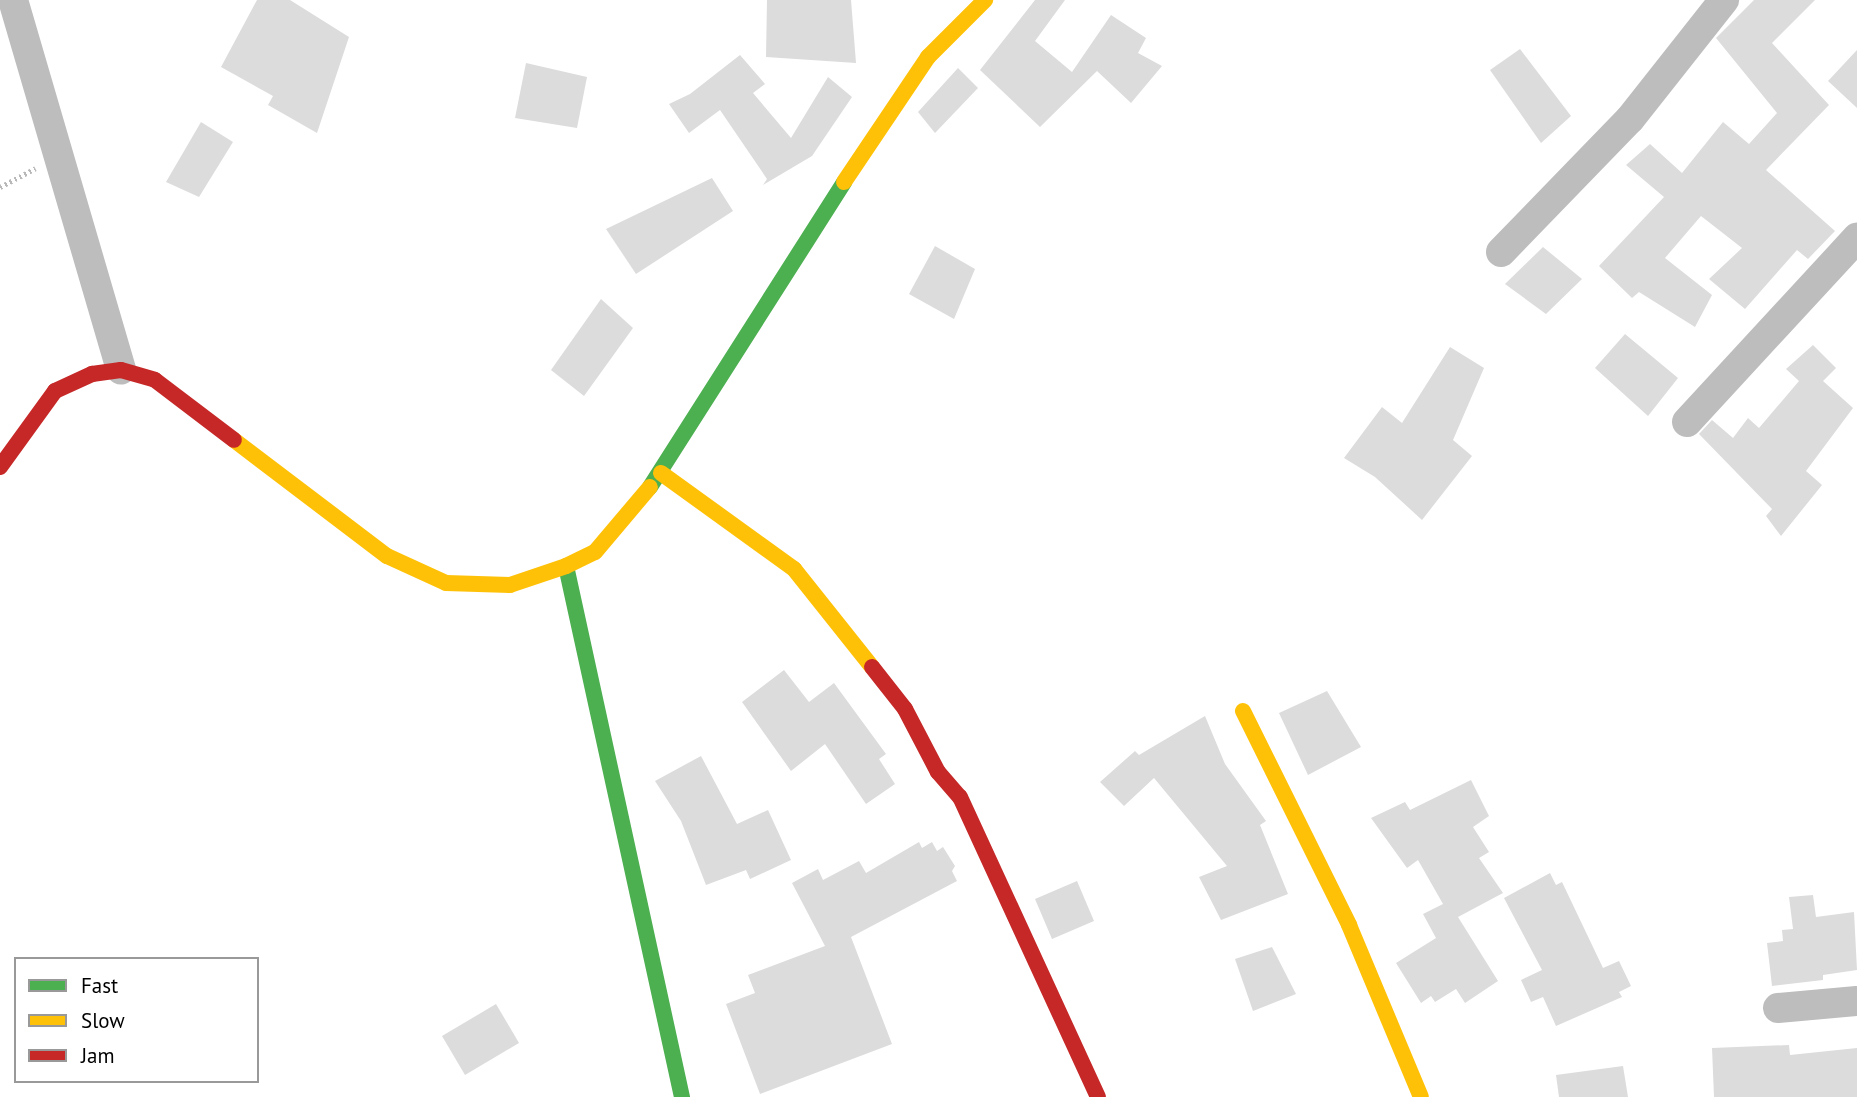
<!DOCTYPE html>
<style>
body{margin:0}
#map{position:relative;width:1857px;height:1097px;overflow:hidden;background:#fff;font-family:"PT Sans",sans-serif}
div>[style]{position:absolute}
.building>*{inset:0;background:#dcdcdc}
.path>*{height:4.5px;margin-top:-2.25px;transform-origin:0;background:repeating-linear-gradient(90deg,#b8b8b8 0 2px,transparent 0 5.5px)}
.street>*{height:30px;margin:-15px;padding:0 15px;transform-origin:15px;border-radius:15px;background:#bdbdbd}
.fast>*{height:16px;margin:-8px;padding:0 8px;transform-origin:8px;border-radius:8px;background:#4caf50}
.slow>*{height:16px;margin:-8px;padding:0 8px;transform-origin:8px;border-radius:8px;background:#ffc107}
.jam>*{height:16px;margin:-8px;padding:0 8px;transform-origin:8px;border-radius:8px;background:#c62828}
span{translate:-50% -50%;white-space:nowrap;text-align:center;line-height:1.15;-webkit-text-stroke:5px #fff;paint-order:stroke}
.legend{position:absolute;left:14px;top:957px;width:245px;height:126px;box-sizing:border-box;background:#fff;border:2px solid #999;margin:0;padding:9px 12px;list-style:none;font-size:21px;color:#000}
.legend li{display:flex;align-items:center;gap:14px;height:35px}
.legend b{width:35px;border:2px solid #999}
</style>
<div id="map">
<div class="building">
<div style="clip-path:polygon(257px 0,290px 0,349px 37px,317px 133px,268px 105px,273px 96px,221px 67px)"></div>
<div style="clip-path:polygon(767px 0,851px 0,856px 63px,766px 57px)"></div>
<div style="clip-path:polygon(1035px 0,1065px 0,1035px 41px,1072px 72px,1111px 15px,1146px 38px,1138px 53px,1162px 66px,1131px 103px,1097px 71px,1040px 127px,980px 70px)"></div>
<div style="clip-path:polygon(1754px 0,1815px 0,1772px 43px,1829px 105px,1766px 170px,1835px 231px,1808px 259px,1797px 250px,1745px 309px,1709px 279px,1742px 248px,1701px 216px,1665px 258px,1712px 295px,1695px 327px,1639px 292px,1632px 298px,1599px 266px,1664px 197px,1626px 165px,1650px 144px,1682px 173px,1723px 122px,1749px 144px,1777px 113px,1716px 38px)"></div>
<div style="clip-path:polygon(1520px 49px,1571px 116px,1541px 143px,1490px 70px)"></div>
<div style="clip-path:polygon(1857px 50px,1857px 108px,1828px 81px)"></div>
<div style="clip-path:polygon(740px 55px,765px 84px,753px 93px,791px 138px,828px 77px,852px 97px,812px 156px,763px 185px,767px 179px,720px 110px,689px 133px,669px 104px,690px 94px)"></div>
<div style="clip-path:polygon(526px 63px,587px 77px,577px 128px,515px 118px)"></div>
<div style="clip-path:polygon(958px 68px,978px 88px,935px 133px,918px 112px)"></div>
<div style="clip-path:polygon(201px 122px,233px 142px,199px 197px,166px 182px)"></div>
<div style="clip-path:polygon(712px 178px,733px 211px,636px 274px,606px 229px)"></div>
<div style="clip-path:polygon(935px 246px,975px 269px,954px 319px,909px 294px)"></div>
<div style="clip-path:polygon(1543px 247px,1582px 279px,1546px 314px,1505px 284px)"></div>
<div style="clip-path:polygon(601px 299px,633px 328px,584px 396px,551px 370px)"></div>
<div style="clip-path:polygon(1625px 334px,1678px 378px,1648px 416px,1595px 368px)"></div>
<div style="clip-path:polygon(1813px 345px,1836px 368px,1823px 381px,1853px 408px,1806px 471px,1822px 485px,1781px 536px,1766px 516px,1772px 509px,1699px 434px,1712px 420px,1733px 438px,1748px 418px,1759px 428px,1799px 381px,1786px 369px)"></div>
<div style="clip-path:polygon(1450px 347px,1484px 368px,1453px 440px,1472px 456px,1422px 520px,1375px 477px,1344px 458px,1382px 407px,1402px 423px)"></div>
<div style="clip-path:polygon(784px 670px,809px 702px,834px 683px,886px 754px,879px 759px,895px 784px,866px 804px,825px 744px,791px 771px,742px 702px)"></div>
<div style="clip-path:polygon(1327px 691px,1361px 747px,1308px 775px,1279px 713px)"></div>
<div style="clip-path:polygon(1205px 716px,1225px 764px,1266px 821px,1260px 825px,1288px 894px,1221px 920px,1199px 877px,1227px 866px,1154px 778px,1124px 806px,1100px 782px,1135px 751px,1139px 755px)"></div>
<div style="clip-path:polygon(701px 756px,737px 824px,768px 810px,791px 860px,750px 879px,746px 870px,706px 885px,681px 821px,655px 781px)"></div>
<div style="clip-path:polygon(1471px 780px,1489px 816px,1473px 827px,1489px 852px,1479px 858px,1503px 893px,1458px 917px,1498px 981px,1465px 1003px,1456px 989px,1435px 1002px,1431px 996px,1421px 1003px,1396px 963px,1436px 938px,1423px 914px,1443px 904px,1418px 860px,1407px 868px,1371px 818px,1405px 802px,1410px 810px)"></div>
<div style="clip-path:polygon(919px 842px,922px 848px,932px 842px,937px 851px,943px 847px,955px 866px,952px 871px,957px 881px,851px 937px,892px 1044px,760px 1094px,726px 1004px,755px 993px,748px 975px,825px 946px,792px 883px,818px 869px,823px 880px,859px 861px,866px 873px)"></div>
<div style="clip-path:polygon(1550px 873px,1556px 885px,1562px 882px,1603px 968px,1619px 961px,1631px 986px,1619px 992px,1622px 997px,1556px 1026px,1543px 997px,1531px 1002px,1521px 980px,1542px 970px,1504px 898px)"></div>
<div style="clip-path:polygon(1077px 881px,1094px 921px,1052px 939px,1035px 899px)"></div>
<div style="clip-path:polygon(1813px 895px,1816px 917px,1854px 912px,1857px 970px,1823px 975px,1823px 980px,1772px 986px,1767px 943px,1783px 941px,1782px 930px,1793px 929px,1789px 897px)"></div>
<div style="clip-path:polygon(1272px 947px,1296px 994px,1253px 1011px,1235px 959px)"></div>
<div style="clip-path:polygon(496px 1004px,519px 1043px,465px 1075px,442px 1036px)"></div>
<div style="clip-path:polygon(1789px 1045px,1790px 1055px,1857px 1048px,1857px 1097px,1714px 1097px,1712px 1048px)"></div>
<div style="clip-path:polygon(1623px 1066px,1628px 1097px,1559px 1097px,1556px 1075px)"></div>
</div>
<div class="path">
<div style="left:0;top:187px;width:40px;rotate:-28deg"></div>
</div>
<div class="street">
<div style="left:13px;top:0;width:385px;rotate:73.7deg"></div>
<div style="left:1501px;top:252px;width:185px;rotate:-45.9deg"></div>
<div style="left:1630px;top:119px;width:152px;rotate:-51.7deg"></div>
<div style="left:1687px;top:422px;width:251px;rotate:-47.3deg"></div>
<div style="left:1778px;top:1008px;width:79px;rotate:-5.1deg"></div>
</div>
<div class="fast">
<div style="left:650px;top:487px;width:361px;rotate:-57.5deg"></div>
<div style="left:566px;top:566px;width:544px;rotate:77.68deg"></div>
</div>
<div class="slow">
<div style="left:844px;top:182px;width:151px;rotate:-56.1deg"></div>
<div style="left:928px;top:57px;width:81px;rotate:-45deg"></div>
<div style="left:234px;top:440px;width:192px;rotate:37.2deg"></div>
<div style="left:387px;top:556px;width:65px;rotate:24.6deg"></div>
<div style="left:446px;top:583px;width:64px;rotate:1.8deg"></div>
<div style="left:510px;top:585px;width:59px;rotate:-18.7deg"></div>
<div style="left:566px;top:566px;width:32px;rotate:-26deg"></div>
<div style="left:595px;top:552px;width:85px;rotate:-49.8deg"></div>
<div style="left:661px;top:473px;width:164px;rotate:35.8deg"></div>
<div style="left:794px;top:569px;width:125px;rotate:51.5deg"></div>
<div style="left:1243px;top:711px;width:239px;rotate:63.6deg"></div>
<div style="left:1349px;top:925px;width:186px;rotate:67.3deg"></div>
</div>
<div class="jam">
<div style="left:0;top:467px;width:94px;rotate:-54.1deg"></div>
<div style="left:55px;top:391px;width:41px;rotate:-24.7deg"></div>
<div style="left:92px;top:374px;width:29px;rotate:-8deg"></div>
<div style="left:121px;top:370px;width:35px;rotate:16deg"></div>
<div style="left:155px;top:380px;width:99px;rotate:37.2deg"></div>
<div style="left:872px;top:667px;width:53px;rotate:51.8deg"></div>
<div style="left:905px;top:709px;width:71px;rotate:62.4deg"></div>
<div style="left:938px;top:772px;width:33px;rotate:49deg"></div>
<div style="left:960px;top:797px;width:330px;rotate:65.3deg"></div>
</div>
<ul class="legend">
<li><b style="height:9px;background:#4caf50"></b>Fast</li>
<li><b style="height:9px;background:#ffc107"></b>Slow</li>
<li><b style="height:9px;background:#c62828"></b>Jam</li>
</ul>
</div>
